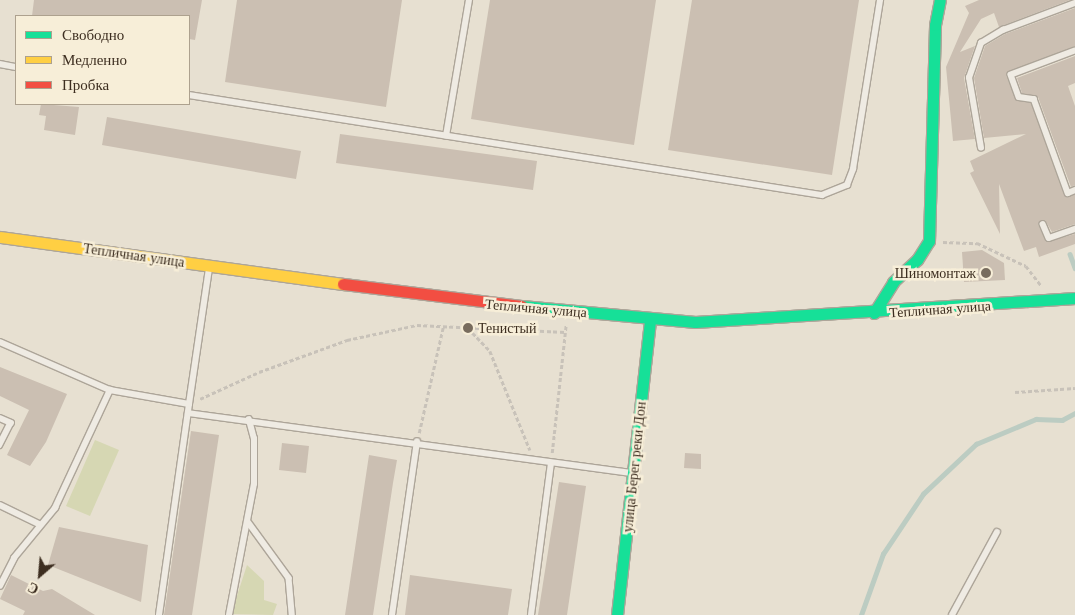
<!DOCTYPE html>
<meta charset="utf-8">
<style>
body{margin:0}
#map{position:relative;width:1075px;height:615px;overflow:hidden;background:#e7e0d1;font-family:"Libre Baskerville",serif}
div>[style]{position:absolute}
.green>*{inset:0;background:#d6d7b3}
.stream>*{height:4.5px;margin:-2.25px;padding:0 2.25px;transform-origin:2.25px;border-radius:2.25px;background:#bcccc2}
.building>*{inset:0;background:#cbbfb2}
.path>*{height:2.5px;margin-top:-1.25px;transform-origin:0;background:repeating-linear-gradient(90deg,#c8c2b9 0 4px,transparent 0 6.5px)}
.roads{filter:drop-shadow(1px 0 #ada599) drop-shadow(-1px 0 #ada599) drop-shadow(0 1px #ada599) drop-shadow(0 -1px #ada599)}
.lane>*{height:5.5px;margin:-2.75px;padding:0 2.75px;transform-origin:2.75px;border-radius:2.75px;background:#efebe3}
.fast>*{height:11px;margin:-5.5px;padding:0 5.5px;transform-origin:5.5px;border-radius:5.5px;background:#16e098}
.slow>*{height:11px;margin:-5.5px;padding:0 5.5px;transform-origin:5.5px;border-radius:5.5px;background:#ffcf43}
.jam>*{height:11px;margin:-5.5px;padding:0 5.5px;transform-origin:5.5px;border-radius:5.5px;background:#f24e42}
.dots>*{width:14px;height:14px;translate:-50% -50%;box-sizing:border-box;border:2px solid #f7eed8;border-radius:50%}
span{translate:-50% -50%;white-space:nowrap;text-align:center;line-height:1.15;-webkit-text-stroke:5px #f7eed8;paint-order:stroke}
.street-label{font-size:14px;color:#3d2e20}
.poi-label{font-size:14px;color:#3d2e20}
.right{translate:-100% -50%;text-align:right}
.left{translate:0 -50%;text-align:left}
.legend{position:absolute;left:15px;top:15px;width:175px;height:90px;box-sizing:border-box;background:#f7eed8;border:1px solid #ada18e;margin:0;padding:6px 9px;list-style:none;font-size:15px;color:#3d2e20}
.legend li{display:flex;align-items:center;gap:10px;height:25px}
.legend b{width:25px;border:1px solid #ada18e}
.north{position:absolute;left:15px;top:550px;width:50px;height:50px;-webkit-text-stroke:4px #f7eed8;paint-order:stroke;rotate:207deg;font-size:14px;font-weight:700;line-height:20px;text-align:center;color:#3d2e20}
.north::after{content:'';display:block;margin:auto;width:18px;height:22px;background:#3d2e20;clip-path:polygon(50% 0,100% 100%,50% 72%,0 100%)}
</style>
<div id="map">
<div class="green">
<div style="clip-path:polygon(95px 440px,119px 450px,90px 516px,66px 506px)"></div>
<div style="clip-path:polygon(247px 565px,264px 581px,264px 600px,277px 604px,273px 615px,231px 614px)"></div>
</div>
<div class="stream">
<div style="left:1070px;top:254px;width:15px;rotate:70deg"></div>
<div style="left:861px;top:615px;width:65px;rotate:-70.2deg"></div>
<div style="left:883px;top:554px;width:72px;rotate:-56.3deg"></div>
<div style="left:923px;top:494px;width:73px;rotate:-43.3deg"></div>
<div style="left:976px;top:444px;width:65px;rotate:-22.6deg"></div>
<div style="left:1036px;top:419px;width:26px;rotate:2deg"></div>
<div style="left:1062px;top:420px;width:15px;rotate:-28deg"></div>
</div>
<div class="building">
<div style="clip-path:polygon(34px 0,202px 0,195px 40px,189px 39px,189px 16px,32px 16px)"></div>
<div style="clip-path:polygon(237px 0,402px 0,386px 107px,225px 82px)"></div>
<div style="clip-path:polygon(490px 0,656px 0,634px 145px,471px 119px)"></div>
<div style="clip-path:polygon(692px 0,859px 0,832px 175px,668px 150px)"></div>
<div style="clip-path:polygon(979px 0,1070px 0,999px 27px,994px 13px,981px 19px,960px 52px,975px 46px,964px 78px,975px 139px,953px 141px,946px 67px,969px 13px,965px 6px)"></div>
<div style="clip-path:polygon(1075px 8px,1075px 46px,1006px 75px,1016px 100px,1031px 103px,1064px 195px,1075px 195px,1075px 224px,1052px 232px,1045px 220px,1038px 224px,1046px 242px,1075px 234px,1075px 244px,1039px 257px,1036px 247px,1024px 251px,999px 184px,1000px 234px,970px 173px,974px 171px,970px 161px,1026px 134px,984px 138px,974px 78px,985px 46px,1005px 34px)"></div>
<div style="clip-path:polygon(1075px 56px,1075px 83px,1068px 86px,1075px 106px,1075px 185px,1071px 187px,1038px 97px,1022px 93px,1017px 78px)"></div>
<div style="clip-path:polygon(41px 104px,79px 107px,75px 135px,44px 130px,46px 116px,39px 115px)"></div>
<div style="clip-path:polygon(107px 117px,301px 151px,296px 179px,102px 145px)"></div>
<div style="clip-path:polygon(340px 134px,537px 161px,533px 190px,336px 163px)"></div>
<div style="clip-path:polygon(982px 250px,1004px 263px,1005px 280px,964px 282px,962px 252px)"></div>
<div style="clip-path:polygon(0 367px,67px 394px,46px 442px,30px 466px,7px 455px,29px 410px,0 396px)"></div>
<div style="clip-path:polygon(191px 431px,219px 435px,192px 615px,164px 615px)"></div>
<div style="clip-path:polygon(282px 443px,309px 446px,306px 473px,279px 470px)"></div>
<div style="clip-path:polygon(685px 453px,701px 454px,701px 469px,684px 468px)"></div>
<div style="clip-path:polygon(369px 455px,397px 460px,393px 483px,373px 615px,345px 615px)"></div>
<div style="clip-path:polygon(559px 482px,586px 486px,567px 615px,538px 615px)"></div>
<div style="clip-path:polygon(59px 527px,148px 545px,141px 602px,48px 565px)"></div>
<div style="clip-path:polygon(11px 575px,43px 591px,52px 589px,95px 615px,23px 615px,25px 611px,0 599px)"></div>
<div style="clip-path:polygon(410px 575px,512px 589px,508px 615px,405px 615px)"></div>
</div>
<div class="path">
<div style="left:943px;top:242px;width:34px;rotate:2deg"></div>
<div style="left:977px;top:243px;width:54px;rotate:25.1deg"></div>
<div style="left:1026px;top:266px;width:24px;rotate:52deg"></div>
<div style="left:468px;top:328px;width:32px;rotate:46deg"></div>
<div style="left:490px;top:351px;width:107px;rotate:68deg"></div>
<div style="left:1015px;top:392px;width:60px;rotate:-3.8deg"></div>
<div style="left:200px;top:399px;width:65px;rotate:-24.6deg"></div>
<div style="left:259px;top:372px;width:94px;rotate:-20deg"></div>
<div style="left:347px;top:340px;width:72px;rotate:-12.1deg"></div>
<div style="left:417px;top:325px;width:148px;rotate:2.7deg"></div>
<div style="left:419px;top:433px;width:109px;rotate:-77.2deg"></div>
<div style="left:552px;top:453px;width:130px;rotate:-83.8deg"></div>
</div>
<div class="roads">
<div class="lane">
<div style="left:1075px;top:51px;width:68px;rotate:159.4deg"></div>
<div style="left:1011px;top:75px;width:23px;rotate:70deg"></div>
<div style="left:1019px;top:97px;width:15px;rotate:8deg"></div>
<div style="left:1034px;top:99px;width:100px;rotate:70.1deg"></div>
<div style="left:1068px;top:193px;width:8px;rotate:-23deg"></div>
<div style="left:0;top:64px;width:16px;rotate:11deg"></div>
<div style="left:189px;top:95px;width:641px;rotate:8.98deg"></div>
<div style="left:822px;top:195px;width:27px;rotate:-22deg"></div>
<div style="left:847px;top:185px;width:17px;rotate:-69deg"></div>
<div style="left:853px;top:169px;width:171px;rotate:-80.9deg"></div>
<div style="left:446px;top:136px;width:138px;rotate:-80.4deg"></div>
<div style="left:981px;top:148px;width:71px;rotate:-99.7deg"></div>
<div style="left:969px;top:78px;width:37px;rotate:-71deg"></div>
<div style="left:981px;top:43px;width:26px;rotate:-31deg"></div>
<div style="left:1003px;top:30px;width:77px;rotate:-20.6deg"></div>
<div style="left:1043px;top:224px;width:15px;rotate:67deg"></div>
<div style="left:1049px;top:238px;width:28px;rotate:-19deg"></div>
<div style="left:0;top:342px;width:120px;rotate:23.6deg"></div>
<div style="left:110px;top:390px;width:80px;rotate:10deg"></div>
<div style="left:189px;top:404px;width:137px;rotate:-81.6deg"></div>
<div style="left:188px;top:413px;width:448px;rotate:7.7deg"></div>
<div style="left:0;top:418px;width:12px;rotate:24deg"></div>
<div style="left:11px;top:423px;width:25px;rotate:117deg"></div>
<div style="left:0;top:505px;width:43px;rotate:26deg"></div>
<div style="left:249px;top:523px;width:68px;rotate:54deg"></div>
<div style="left:289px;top:578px;width:37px;rotate:85deg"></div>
<div style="left:0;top:586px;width:31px;rotate:-63deg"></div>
<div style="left:14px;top:558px;width:65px;rotate:-50.6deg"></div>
<div style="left:55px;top:508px;width:130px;rotate:-65deg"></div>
<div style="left:159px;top:615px;width:213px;rotate:-81.9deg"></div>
<div style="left:229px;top:615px;width:133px;rotate:-79.2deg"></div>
<div style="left:254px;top:484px;width:45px;rotate:-90deg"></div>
<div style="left:254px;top:439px;width:20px;rotate:-105deg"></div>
<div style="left:392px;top:615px;width:175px;rotate:-81.8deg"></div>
<div style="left:531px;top:615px;width:153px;rotate:-82.5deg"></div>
<div style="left:952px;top:615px;width:94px;rotate:-61.5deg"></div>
</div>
<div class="fast">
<div style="left:522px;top:306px;width:174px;rotate:5.3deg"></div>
<div style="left:695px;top:322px;width:381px;rotate:-3.6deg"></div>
<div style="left:874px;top:313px;width:36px;rotate:-58deg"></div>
<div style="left:893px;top:282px;width:33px;rotate:-43deg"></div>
<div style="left:917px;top:260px;width:22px;rotate:-58deg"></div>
<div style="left:929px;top:241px;width:216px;rotate:-88.4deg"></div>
<div style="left:935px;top:25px;width:25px;rotate:-79deg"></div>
<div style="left:617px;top:615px;width:298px;rotate:-83.6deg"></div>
</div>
<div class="slow">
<div style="left:0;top:237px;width:346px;rotate:7.8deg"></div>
</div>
<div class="jam">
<div style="left:343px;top:284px;width:180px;rotate:7deg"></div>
</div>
</div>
<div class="dots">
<div style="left:986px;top:273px;background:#786c5e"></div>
<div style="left:468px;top:328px;background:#786c5e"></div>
</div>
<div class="street-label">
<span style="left:134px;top:255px;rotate:8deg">Тепличная улица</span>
<span style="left:536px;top:308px;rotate:5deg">Тепличная улица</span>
<span style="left:940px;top:309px;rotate:-4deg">Тепличная улица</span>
<span style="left:634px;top:467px;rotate:-84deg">улица Берег реки Дон</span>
</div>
<div class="poi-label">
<span class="right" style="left:976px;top:273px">Шиномонтаж</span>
<span class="left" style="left:478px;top:328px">Тенистый</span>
</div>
<ul class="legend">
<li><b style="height:6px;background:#16e098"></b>Свободно</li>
<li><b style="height:6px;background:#ffcf43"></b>Медленно</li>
<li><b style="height:6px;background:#f24e42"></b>Пробка</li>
</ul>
<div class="north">С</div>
</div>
